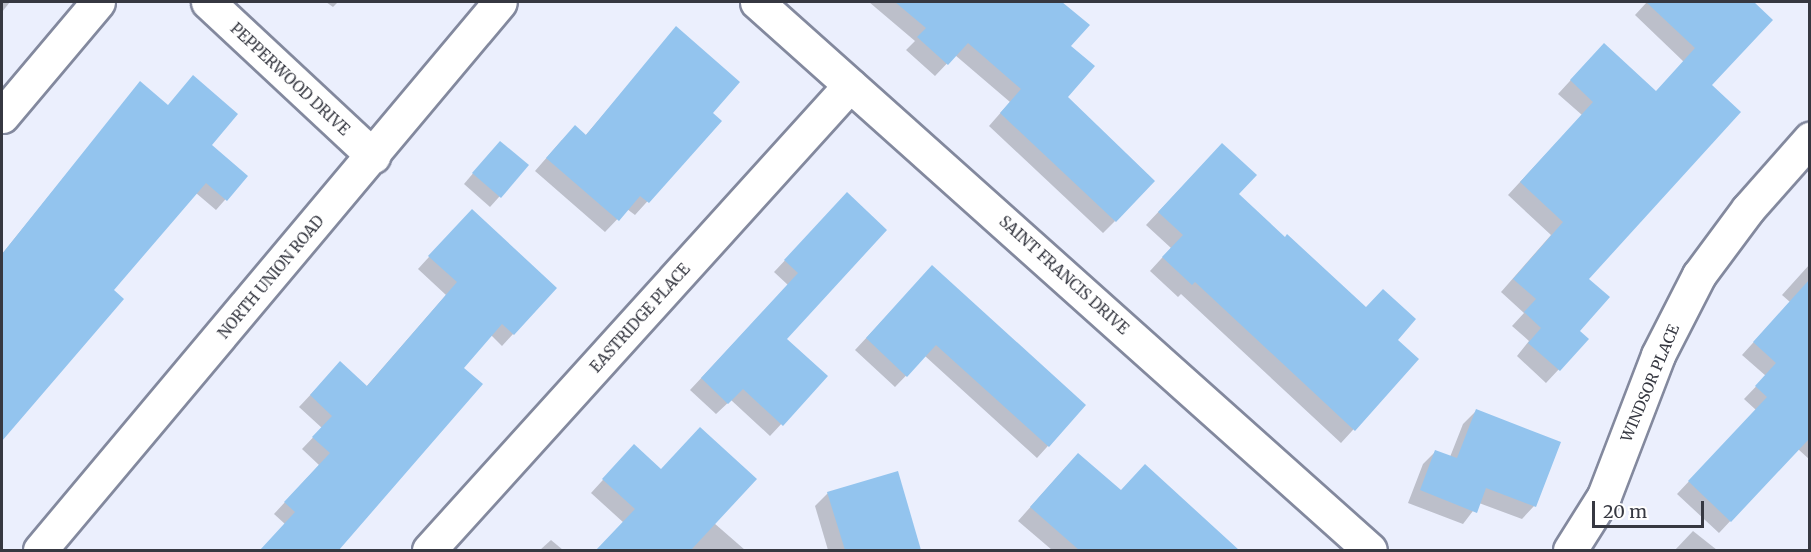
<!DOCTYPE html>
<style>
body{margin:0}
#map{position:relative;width:1811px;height:552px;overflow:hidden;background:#ebeffd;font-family:Merriweather,serif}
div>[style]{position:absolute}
.shadow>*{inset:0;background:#0003}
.building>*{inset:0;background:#93c4ee}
.roads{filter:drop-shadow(2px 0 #83899e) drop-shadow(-2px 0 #83899e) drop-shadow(0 2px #83899e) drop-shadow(0 -2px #83899e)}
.minor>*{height:33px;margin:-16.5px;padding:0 16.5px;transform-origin:16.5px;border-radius:16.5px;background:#fff}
.tertiary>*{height:33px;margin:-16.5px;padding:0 16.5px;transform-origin:16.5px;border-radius:16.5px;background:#fff}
span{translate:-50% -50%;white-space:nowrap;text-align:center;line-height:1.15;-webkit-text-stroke:4.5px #fff;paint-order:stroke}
.street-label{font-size:15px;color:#363841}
.frame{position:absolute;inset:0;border:3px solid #363841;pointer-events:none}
.scale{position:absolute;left:1592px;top:501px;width:112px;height:27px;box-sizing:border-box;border:3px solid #363841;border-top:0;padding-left:8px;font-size:18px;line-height:21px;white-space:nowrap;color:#363841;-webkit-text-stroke:4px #fff;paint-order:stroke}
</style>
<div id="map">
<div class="shadow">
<div style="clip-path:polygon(2px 2px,10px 2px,2px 12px)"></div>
<div style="clip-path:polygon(326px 2px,338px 2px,333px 7px)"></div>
<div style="clip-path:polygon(869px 2px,1017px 2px,1037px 20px,1054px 2px,1060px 2px,1088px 25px,1069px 46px,1066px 98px,1115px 221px,1103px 233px,989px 126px,1010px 102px,955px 55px,935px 76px,906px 50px,915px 41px)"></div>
<div style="clip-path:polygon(1647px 2px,1751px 2px,1771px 20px,1710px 85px,1587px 279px,1578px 331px,1587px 339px,1546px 383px,1517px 356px,1529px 341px,1512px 326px,1524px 313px,1501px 292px,1551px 235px,1508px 195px,1582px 115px,1558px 94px,1591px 58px,1655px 93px,1684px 62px,1635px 15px)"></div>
<div style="clip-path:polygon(677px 28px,711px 113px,720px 121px,635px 215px,627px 209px,605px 232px,535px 171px,562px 140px,585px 136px)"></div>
<div style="clip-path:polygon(140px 83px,246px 176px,216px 210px,196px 193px,112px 290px,122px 299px,2px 439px,2px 254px)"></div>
<div style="clip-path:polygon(491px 152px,527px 166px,490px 207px,464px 184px)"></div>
<div style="clip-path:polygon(1210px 157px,1237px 194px,1417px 360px,1341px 443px,1181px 294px,1178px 297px,1150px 271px,1171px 248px,1146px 225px)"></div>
<div style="clip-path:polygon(836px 206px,785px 339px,826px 376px,770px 436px,731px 400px,716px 414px,690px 390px,788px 285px,774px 272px)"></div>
<div style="clip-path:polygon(460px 223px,555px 288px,502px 346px,491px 335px,462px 368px,481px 384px,334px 550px,261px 550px,285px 524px,274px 514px,319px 465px,302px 449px,322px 428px,299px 407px,329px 375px,366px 387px,446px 295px,418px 269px)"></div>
<div style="clip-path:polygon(1810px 264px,1810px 460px,1798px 449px,1719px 533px,1677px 494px,1756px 410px,1744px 399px,1766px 376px,1742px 355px,1790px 302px,1782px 295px)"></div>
<div style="clip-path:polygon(921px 279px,1084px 406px,1037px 458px,925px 356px,895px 387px,855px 350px)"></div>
<div style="clip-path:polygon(1476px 411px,1534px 506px,1522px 519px,1479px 503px,1463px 524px,1408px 503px,1423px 464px,1435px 452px,1450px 457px,1463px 424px)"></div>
<div style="clip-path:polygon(622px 459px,714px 523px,745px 550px,597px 550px,624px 523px,591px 493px)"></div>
<div style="clip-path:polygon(1145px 466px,1238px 550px,1052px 550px,1018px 521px,1066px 467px,1120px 492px)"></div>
<div style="clip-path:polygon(897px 473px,920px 550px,828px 550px,815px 506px,828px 493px)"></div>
<div style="clip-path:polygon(1693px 531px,1717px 550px,1675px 550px)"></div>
<div style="clip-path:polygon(551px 540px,563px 550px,540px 550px)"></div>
</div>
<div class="building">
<div style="clip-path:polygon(895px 2px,1062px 2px,1090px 25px,1071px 46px,1095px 66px,1068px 97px,1155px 181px,1116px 222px,1000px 113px,1021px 89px,968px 43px,948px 65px,917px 37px,926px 28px)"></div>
<div style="clip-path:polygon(1646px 2px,1754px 2px,1773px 20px,1712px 85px,1741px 112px,1589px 279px,1610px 297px,1580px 331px,1589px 339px,1560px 371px,1528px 343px,1541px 328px,1524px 312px,1536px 299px,1513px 279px,1563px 222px,1520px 182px,1593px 102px,1570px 80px,1604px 43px,1656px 91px,1695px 48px)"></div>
<div style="clip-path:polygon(676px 26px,740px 82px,713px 113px,722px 121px,649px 203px,640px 196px,619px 221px,546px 158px,575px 125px,586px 135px)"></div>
<div style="clip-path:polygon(193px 75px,238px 114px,212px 145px,248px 176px,227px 201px,206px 183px,114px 290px,124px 299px,2px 441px,2px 254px,140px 81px,168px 105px)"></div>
<div style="clip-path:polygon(500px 141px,529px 165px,501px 198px,472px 173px)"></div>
<div style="clip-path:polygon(1222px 143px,1257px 175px,1239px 194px,1285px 237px,1287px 234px,1366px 307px,1383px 289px,1416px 319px,1398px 340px,1419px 359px,1355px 431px,1195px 282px,1192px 285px,1162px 257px,1183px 235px,1158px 212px)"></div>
<div style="clip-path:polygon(847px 192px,887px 230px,787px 339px,828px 376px,783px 426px,743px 389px,728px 404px,701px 378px,798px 273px,784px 260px)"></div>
<div style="clip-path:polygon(472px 209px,557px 288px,514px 335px,502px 324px,464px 368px,483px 384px,339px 550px,260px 550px,295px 512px,284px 502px,330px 453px,312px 437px,332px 416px,310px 395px,340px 361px,367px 386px,457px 282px,428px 256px)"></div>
<div style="clip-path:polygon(932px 265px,1086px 405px,1049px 447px,936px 345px,907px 377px,866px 338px)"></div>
<div style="clip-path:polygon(1809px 280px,1809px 439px,1731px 522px,1688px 481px,1767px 397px,1755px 386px,1776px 363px,1753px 342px)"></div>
<div style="clip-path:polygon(1476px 409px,1561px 442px,1536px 507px,1486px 488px,1477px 513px,1420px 490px,1435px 450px,1457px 458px)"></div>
<div style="clip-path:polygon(700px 427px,757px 479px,691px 550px,596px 550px,635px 509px,602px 479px,634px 444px,661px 469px)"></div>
<div style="clip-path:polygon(1078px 453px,1121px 490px,1145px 464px,1239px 550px,1079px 550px,1030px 507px)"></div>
<div style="clip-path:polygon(898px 471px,921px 550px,845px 550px,827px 492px)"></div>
</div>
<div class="roads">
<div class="minor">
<div style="left:208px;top:2px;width:226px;rotate:43deg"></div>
<div style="left:757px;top:2px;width:822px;rotate:41.8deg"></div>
<div style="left:2px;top:116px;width:149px;rotate:-49.9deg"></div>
<div style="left:429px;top:550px;width:627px;rotate:-47.84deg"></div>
<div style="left:1570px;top:550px;width:64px;rotate:-57.8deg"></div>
<div style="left:1604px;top:496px;width:151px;rotate:-69deg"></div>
<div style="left:1658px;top:355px;width:90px;rotate:-62.9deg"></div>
<div style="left:1699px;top:275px;width:82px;rotate:-53.4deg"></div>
<div style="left:1748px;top:209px;width:94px;rotate:-48.5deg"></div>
</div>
<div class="tertiary">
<div style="left:40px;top:550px;width:715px;rotate:-49.99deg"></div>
</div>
</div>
<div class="street-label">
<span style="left:290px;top:79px;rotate:43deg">PEPPERWOOD DRIVE</span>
<span style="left:1064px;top:275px;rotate:42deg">SAINT FRANCIS DRIVE</span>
<span style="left:271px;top:277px;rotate:-50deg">NORTH UNION ROAD</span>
<span style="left:640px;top:318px;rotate:-48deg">EASTRIDGE PLACE</span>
<span style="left:1650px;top:383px;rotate:-67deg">WINDSOR PLACE</span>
</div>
<div class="frame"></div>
<div class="scale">20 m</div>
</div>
